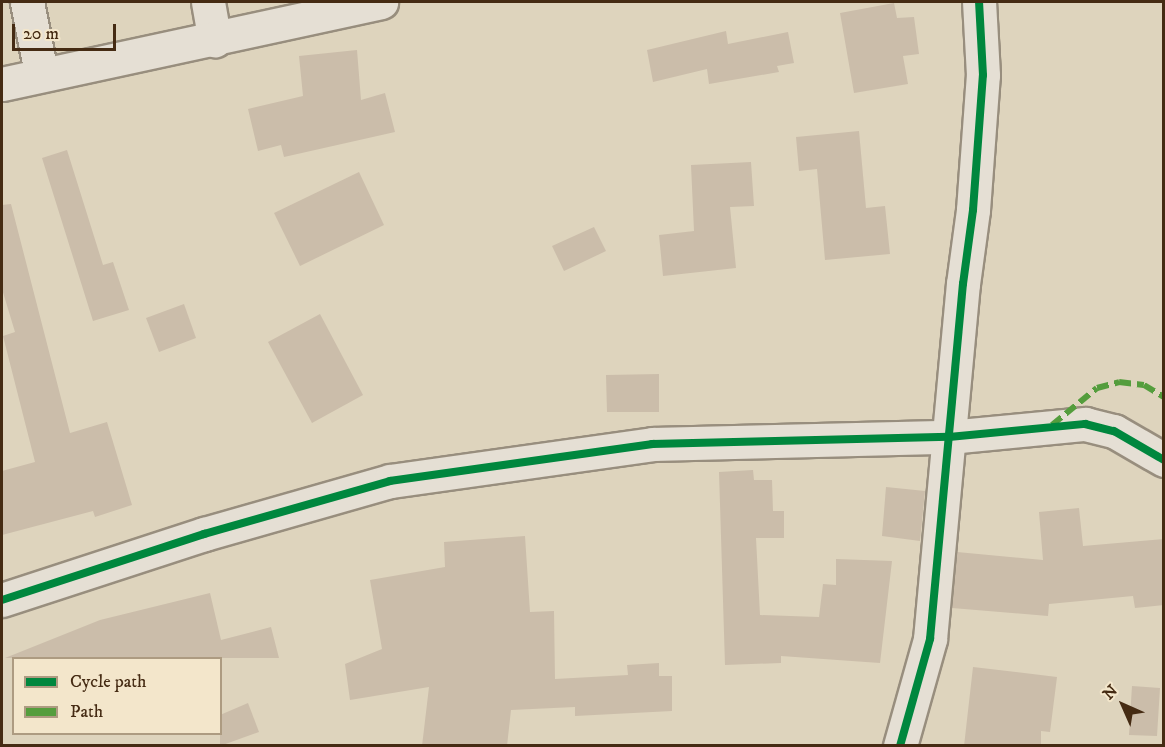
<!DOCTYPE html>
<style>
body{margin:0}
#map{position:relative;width:1165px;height:747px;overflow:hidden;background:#ded4bd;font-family:"IM FELL DW Pica",serif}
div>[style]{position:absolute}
.building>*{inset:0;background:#cbbdaa}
.roads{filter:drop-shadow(2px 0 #988e7e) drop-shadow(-2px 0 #988e7e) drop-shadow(0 2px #988e7e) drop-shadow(0 -2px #988e7e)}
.street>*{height:33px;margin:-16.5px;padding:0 16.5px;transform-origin:16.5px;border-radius:16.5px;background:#e5dfd4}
.secondary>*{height:33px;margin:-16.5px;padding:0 16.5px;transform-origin:16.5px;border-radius:16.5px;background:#e5dfd4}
.quiet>*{height:6px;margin-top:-3px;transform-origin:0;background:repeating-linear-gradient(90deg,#549d3d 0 12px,transparent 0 18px)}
.cycleway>*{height:8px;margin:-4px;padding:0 4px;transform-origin:4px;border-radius:4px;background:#00873e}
span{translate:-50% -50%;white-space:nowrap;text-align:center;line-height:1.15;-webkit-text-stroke:5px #f3e6cb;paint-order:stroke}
.frame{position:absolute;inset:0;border:3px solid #452b13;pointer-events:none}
.legend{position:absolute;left:12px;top:657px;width:210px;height:78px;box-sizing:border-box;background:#f3e6cb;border:2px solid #ad9b81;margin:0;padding:8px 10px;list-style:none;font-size:18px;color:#452b13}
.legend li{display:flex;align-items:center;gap:12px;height:30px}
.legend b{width:30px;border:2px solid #ad9b81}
.north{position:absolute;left:1093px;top:675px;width:60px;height:60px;-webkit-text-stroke:4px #f3e6cb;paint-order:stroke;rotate:315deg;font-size:16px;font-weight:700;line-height:24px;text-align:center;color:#452b13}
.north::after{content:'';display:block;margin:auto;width:21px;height:27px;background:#452b13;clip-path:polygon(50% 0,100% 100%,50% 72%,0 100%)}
.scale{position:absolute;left:12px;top:24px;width:104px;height:27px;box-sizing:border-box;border:3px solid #452b13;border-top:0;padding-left:8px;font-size:18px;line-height:21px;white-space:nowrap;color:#452b13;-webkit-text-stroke:4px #f3e6cb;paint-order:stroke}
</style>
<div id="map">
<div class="building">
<div style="clip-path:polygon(894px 3px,897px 18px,914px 17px,919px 54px,903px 56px,908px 84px,854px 93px,840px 13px)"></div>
<div style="clip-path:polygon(726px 31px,728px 44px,788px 32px,794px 63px,777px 66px,779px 72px,709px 84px,707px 69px,653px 82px,647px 50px)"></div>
<div style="clip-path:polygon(357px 50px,361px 100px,385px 93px,395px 132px,284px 157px,281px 145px,258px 151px,248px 109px,303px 96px,299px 56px)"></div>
<div style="clip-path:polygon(859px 131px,866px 208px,885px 206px,890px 254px,825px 260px,817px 169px,799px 171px,796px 137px)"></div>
<div style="clip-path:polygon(67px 150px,103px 265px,113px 262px,129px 310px,93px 321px,42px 158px)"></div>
<div style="clip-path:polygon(751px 162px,754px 206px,730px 207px,736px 268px,663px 276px,659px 235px,694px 231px,691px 165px)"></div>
<div style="clip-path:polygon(359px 172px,384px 225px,300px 266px,274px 213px)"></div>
<div style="clip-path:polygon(11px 204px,70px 433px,107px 422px,132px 505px,95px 517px,93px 511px,2px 535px,2px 471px,35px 462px,3px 336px,15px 332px,2px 289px,2px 205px)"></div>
<div style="clip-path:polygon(594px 227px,606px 251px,564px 271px,552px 246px)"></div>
<div style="clip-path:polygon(184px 304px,196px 338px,159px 352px,146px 318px)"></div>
<div style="clip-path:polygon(320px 314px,363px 395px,312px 423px,268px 342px)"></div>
<div style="clip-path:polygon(659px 374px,659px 412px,607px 412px,606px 375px)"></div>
<div style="clip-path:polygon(753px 470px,754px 480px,772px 480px,773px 511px,784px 511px,784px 538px,756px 538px,760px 615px,819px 617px,823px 584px,836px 585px,836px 559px,892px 561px,880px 663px,781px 656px,781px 663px,725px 665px,719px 472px)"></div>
<div style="clip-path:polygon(886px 487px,925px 491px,920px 541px,882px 536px)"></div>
<div style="clip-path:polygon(1079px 508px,1083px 546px,1164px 539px,1164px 605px,1135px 608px,1133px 596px,1049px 604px,1048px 616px,952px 608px,957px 552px,1043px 560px,1039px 512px)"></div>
<div style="clip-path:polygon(525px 536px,530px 612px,554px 611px,555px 679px,628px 675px,627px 665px,659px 663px,659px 676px,672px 676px,672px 711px,575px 716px,575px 707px,511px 710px,507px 746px,422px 746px,429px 687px,350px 700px,345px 664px,382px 649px,370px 580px,445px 567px,444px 542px)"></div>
<div style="clip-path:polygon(210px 593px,221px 640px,271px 627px,279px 658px,5px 658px,100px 620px)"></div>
<div style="clip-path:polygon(973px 667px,1057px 677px,1050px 732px,1041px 731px,1041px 746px,964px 746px)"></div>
<div style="clip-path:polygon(1132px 686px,1160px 688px,1157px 736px,1129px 735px)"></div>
<div style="clip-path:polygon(248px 703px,259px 732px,220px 746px,220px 715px)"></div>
</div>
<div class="roads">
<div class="street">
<div style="left:27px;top:2px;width:72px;rotate:78.8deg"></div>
<div style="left:208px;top:2px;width:39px;rotate:80deg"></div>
<div style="left:2px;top:600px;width:213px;rotate:-18.1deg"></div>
<div style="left:204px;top:534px;width:193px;rotate:-15.9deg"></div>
<div style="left:390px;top:481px;width:265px;rotate:-8deg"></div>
<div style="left:652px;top:444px;width:297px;rotate:-1.4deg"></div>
<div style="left:949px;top:437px;width:137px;rotate:-5.5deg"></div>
<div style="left:1085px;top:424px;width:30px;rotate:14deg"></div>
<div style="left:1114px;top:431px;width:58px;rotate:30.1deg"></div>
<div style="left:900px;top:746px;width:111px;rotate:-74.3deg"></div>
<div style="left:930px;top:639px;width:357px;rotate:-84.7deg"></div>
<div style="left:963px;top:284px;width:75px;rotate:-82.3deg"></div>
<div style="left:973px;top:210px;width:135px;rotate:-85.8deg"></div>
<div style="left:983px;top:75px;width:73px;rotate:-93.1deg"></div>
</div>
<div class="secondary">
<div style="left:2px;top:84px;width:388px;rotate:-12.2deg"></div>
</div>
</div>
<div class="quiet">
<div style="left:1052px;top:425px;width:58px;rotate:-39.4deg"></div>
<div style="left:1097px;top:388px;width:23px;rotate:-15deg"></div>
<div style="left:1119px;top:382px;width:25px;rotate:7deg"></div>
<div style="left:1144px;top:385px;width:23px;rotate:31deg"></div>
</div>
<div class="cycleway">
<div style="left:2px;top:600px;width:213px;rotate:-18.1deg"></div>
<div style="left:204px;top:534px;width:193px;rotate:-15.9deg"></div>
<div style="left:390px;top:481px;width:265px;rotate:-8deg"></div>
<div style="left:652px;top:444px;width:297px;rotate:-1.4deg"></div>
<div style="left:949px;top:437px;width:137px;rotate:-5.5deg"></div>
<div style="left:1085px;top:424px;width:30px;rotate:14deg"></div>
<div style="left:1114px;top:431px;width:58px;rotate:30.1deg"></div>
<div style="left:900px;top:746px;width:111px;rotate:-74.3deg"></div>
<div style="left:930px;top:639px;width:357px;rotate:-84.7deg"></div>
<div style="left:963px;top:284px;width:75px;rotate:-82.3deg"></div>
<div style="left:973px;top:210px;width:135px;rotate:-85.8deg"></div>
<div style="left:983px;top:75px;width:73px;rotate:-93.1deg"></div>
</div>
<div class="frame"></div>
<ul class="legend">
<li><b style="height:8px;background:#00873e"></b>Cycle path</li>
<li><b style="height:8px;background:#549d3d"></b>Path</li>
</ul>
<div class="north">N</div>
<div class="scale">20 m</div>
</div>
